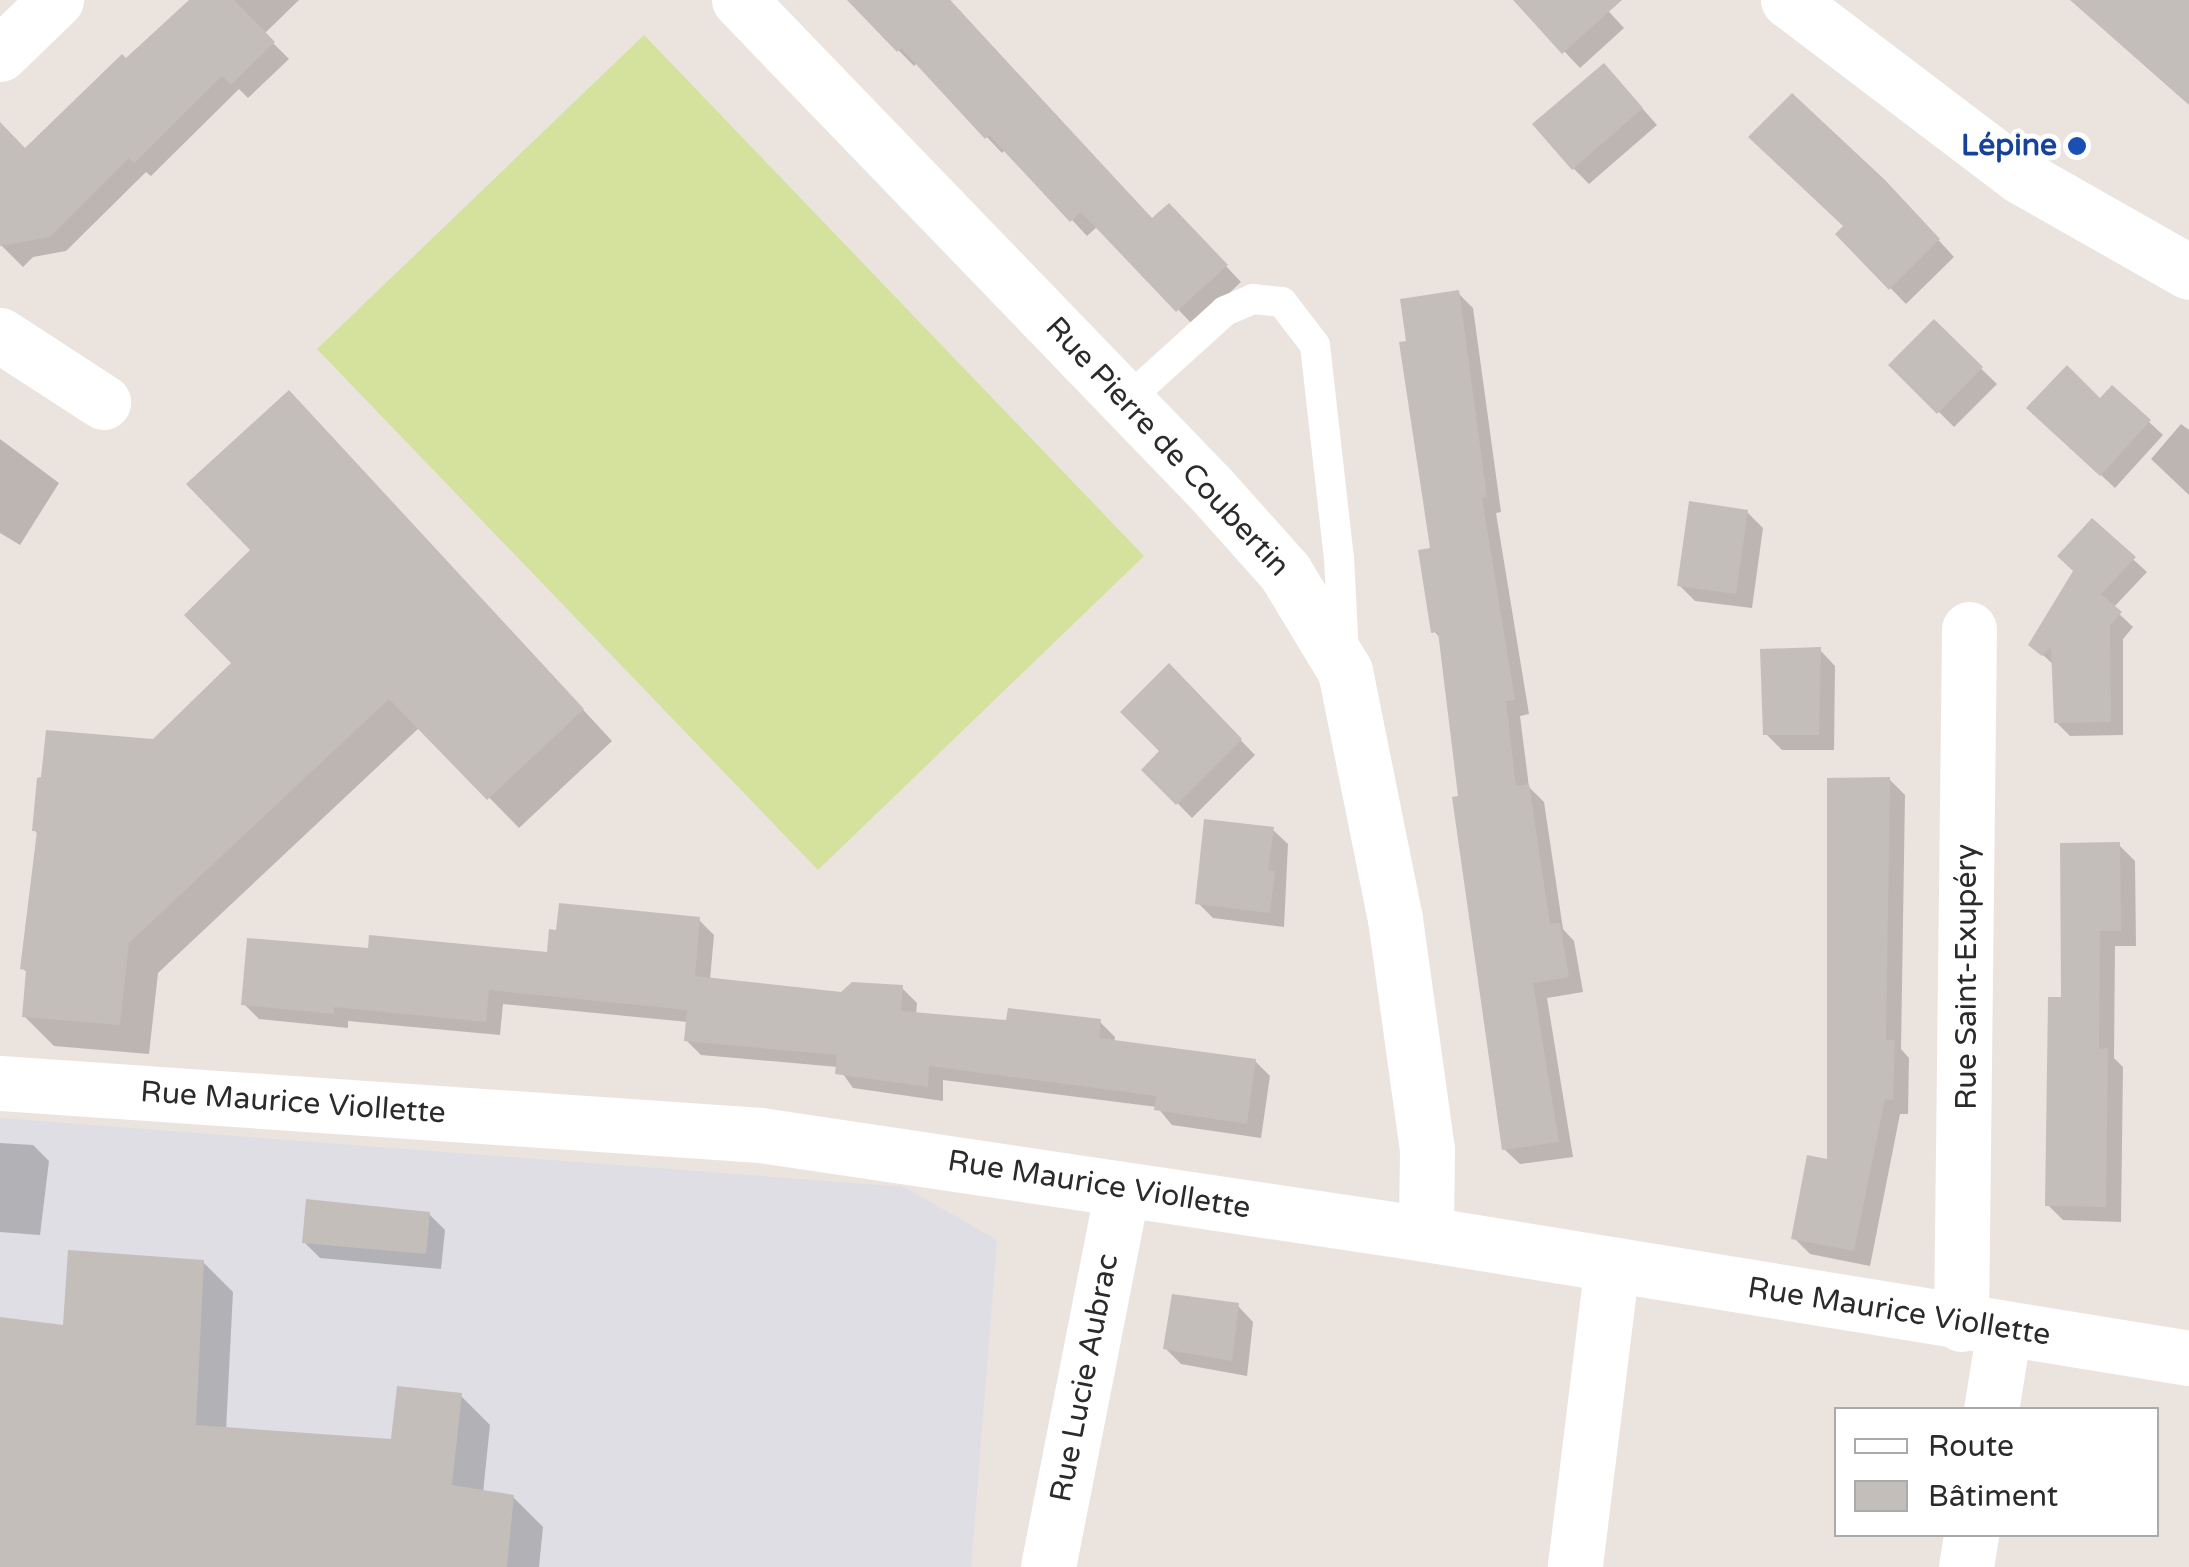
<!DOCTYPE html>
<meta charset="utf-8">
<style>
body{margin:0}
#map{position:relative;width:2189px;height:1567px;overflow:hidden;background:#ebe3de;font-family:"Varela Round",sans-serif}
div>[style]{position:absolute}
.industrial>*{inset:0;background:#dedee4}
.pitch>*{inset:0;background:#d4e29e}
.shadow>*{inset:0;background:#0003}
.building>*{inset:0;background:#c4beba}
.lane>*{height:30px;margin:-15px;padding:0 15px;transform-origin:15px;border-radius:15px;background:#fff}
.street>*{height:55px;margin:-27.5px;padding:0 27.5px;transform-origin:27.5px;border-radius:27.5px;background:#fff}
.dots>*{width:28px;height:28px;translate:-50% -50%;box-sizing:border-box;border:5px solid #fff;border-radius:50%}
span{translate:-50% -50%;white-space:nowrap;text-align:center;line-height:1.15;-webkit-text-stroke:10px #fff;paint-order:stroke}
.transit-label{font-size:30px;color:#164399;font-weight:700}
.right{translate:-100% -50%;text-align:right}
.street-label{font-size:30px;color:#2b2b2b}
.legend{position:absolute;left:1834px;top:1407px;width:325px;height:130px;box-sizing:border-box;background:#fff;border:2px solid #aaa;margin:0;padding:12px 18px;list-style:none;font-size:30px;color:#2b2b2b}
.legend li{display:flex;align-items:center;gap:20px;height:50px}
.legend b{width:50px;border:2px solid #aaa}
</style>
<div id="map">
<div class="industrial">
<div style="clip-path:polygon(0 1118px,904px 1187px,997px 1240px,971px 1567px,0 1567px)"></div>
</div>
<div class="pitch">
<div style="clip-path:polygon(644px 35px,1144px 556px,818px 870px,317px 349px)"></div>
</div>
<div class="shadow">
<div style="clip-path:polygon(193px 0,299px 0,264px 34px,289px 59px,248px 98px,239px 89px,151px 176px,146px 172px,66px 251px,33px 257px,23px 267px,0 244px,0 165px,25px 151px)"></div>
<div style="clip-path:polygon(849px 0,950px 0,1153px 221px,1169px 206px,1241px 282px,1194px 326px,1098px 226px,1087px 236px,1006px 149px,1002px 153px,917px 63px,914px 66px)"></div>
<div style="clip-path:polygon(1598px 0,1624px 28px,1580px 68px,1517px 1px)"></div>
<div style="clip-path:polygon(1619px 82px,1657px 125px,1589px 184px,1573px 168px)"></div>
<div style="clip-path:polygon(1901px 199px,1954px 257px,1906px 304px,1838px 234px)"></div>
<div style="clip-path:polygon(1458px 293px,1473px 308px,1501px 512px,1496px 513px,1529px 714px,1520px 716px,1529px 787px,1544px 802px,1563px 929px,1574px 941px,1583px 992px,1547px 998px,1573px 1157px,1520px 1164px,1504px 1149px,1441px 639px,1434px 631px,1433px 550px,1409px 343px)"></div>
<div style="clip-path:polygon(1934px 323px,1997px 384px,1954px 427px,1892px 365px)"></div>
<div style="clip-path:polygon(2100px 401px,2149px 422px,2163px 435px,2115px 488px,2043px 421px)"></div>
<div style="clip-path:polygon(318px 423px,612px 741px,519px 828px,420px 727px,158px 973px,149px 1054px,54px 1046px,24px 1016px,28px 973px,22px 968px,39px 835px,34px 830px,154px 741px,234px 663px,253px 550px)"></div>
<div style="clip-path:polygon(2181px 424px,2189px 430px,2189px 495px,2151px 459px)"></div>
<div style="clip-path:polygon(0 439px,59px 483px,20px 545px,0 533px)"></div>
<div style="clip-path:polygon(1747px 512px,1763px 528px,1752px 608px,1695px 601px,1679px 585px)"></div>
<div style="clip-path:polygon(2092px 522px,2147px 572px,2113px 608px,2133px 627px,2123px 639px,2123px 735px,2070px 736px,2056px 722px,2055px 666px,2031px 644px,2075px 571px)"></div>
<div style="clip-path:polygon(1820px 650px,1835px 666px,1834px 750px,1782px 750px,1766px 734px)"></div>
<div style="clip-path:polygon(1169px 666px,1255px 755px,1192px 818px,1145px 770px,1163px 751px)"></div>
<div style="clip-path:polygon(1889px 779px,1905px 795px,1901px 1049px,1909px 1058px,1908px 1114px,1900px 1114px,1870px 1266px,1810px 1254px,1794px 1238px,1830px 1162px)"></div>
<div style="clip-path:polygon(1272px 829px,1288px 844px,1284px 927px,1213px 918px,1198px 903px)"></div>
<div style="clip-path:polygon(2119px 845px,2135px 861px,2136px 946px,2115px 946px,2114px 1058px,2123px 1067px,2121px 1222px,2063px 1220px,2048px 1205px,2063px 999px)"></div>
<div style="clip-path:polygon(699px 920px,714px 935px,710px 980px,842px 994px,902px 988px,917px 1003px,916px 1015px,1009px 1023px,1100px 1022px,1115px 1037px,1114px 1043px,1255px 1061px,1270px 1076px,1261px 1138px,1172px 1125px,1157px 1107px,943px 1080px,943px 1101px,853px 1088px,838px 1067px,701px 1055px,686px 1040px,688px 1022px,503px 1004px,500px 1035px,348px 1021px,348px 1028px,259px 1019px,244px 1004px,370px 951px,549px 955px)"></div>
<div style="clip-path:polygon(0 1143px,33px 1145px,49px 1161px,40px 1235px,0 1232px)"></div>
<div style="clip-path:polygon(429px 1214px,445px 1230px,441px 1269px,320px 1258px,304px 1242px)"></div>
<div style="clip-path:polygon(203px 1262px,233px 1292px,226px 1430px,393px 1442px,460px 1395px,490px 1425px,483px 1493px,513px 1497px,543px 1527px,539px 1567px,0 1567px,0 1320px,65px 1327px)"></div>
<div style="clip-path:polygon(1238px 1306px,1253px 1322px,1247px 1376px,1181px 1364px,1165px 1348px)"></div>
</div>
<div class="building">
<div style="clip-path:polygon(189px 0,234px 0,275px 42px,231px 85px,222px 76px,134px 163px,129px 158px,50px 237px,0 246px,0 122px,25px 148px,122px 54px,126px 58px)"></div>
<div style="clip-path:polygon(847px 0,950px 0,1152px 218px,1169px 203px,1228px 265px,1176px 312px,1081px 212px,1070px 222px,989px 135px,985px 139px,901px 48px,897px 52px)"></div>
<div style="clip-path:polygon(1513px 0,1622px 0,1562px 54px)"></div>
<div style="clip-path:polygon(2070px 0,2189px 0,2189px 105px)"></div>
<div style="clip-path:polygon(1604px 63px,1643px 108px,1572px 170px,1532px 124px)"></div>
<div style="clip-path:polygon(1792px 93px,1885px 180px,1940px 239px,1889px 290px,1835px 234px,1843px 226px,1748px 137px)"></div>
<div style="clip-path:polygon(1459px 290px,1487px 497px,1482px 498px,1515px 700px,1506px 701px,1516px 786px,1529px 784px,1550px 924px,1560px 923px,1569px 977px,1533px 983px,1559px 1142px,1502px 1150px,1452px 797px,1458px 796px,1438px 632px,1431px 633px,1418px 550px,1430px 548px,1399px 342px,1406px 341px,1400px 299px)"></div>
<div style="clip-path:polygon(1934px 319px,1983px 367px,1937px 414px,1888px 365px)"></div>
<div style="clip-path:polygon(2067px 365px,2100px 398px,2112px 385px,2151px 420px,2100px 476px,2026px 408px)"></div>
<div style="clip-path:polygon(289px 390px,584px 709px,487px 800px,389px 699px,129px 943px,120px 1025px,22px 1017px,26px 970px,20px 969px,37px 831px,32px 831px,37px 778px,41px 777px,46px 730px,153px 739px,231px 663px,184px 615px,250px 550px,186px 484px)"></div>
<div style="clip-path:polygon(1689px 501px,1748px 510px,1736px 594px,1677px 586px)"></div>
<div style="clip-path:polygon(2092px 518px,2136px 557px,2101px 594px,2122px 612px,2110px 625px,2111px 722px,2054px 723px,2051px 647px,2042px 656px,2028px 645px,2073px 571px,2057px 556px)"></div>
<div style="clip-path:polygon(1821px 647px,1819px 735px,1763px 735px,1760px 649px)"></div>
<div style="clip-path:polygon(1169px 663px,1242px 739px,1176px 805px,1141px 770px,1159px 751px,1120px 712px)"></div>
<div style="clip-path:polygon(1890px 777px,1886px 1040px,1895px 1040px,1893px 1100px,1885px 1099px,1854px 1251px,1791px 1239px,1807px 1155px,1827px 1159px,1827px 778px)"></div>
<div style="clip-path:polygon(1204px 819px,1274px 827px,1268px 870px,1275px 871px,1270px 913px,1195px 904px)"></div>
<div style="clip-path:polygon(2120px 842px,2121px 931px,2100px 931px,2099px 1049px,2108px 1048px,2106px 1207px,2045px 1206px,2048px 997px,2061px 997px,2060px 843px)"></div>
<div style="clip-path:polygon(559px 903px,700px 917px,695px 976px,841px 992px,852px 982px,903px 985px,901px 1011px,1006px 1020px,1008px 1008px,1101px 1019px,1099px 1038px,1256px 1059px,1247px 1124px,1154px 1110px,1156px 1096px,929px 1066px,928px 1087px,835px 1074px,837px 1055px,684px 1041px,687px 1010px,489px 990px,486px 1022px,334px 1007px,334px 1014px,241px 1005px,247px 938px,368px 948px,369px 935px,547px 952px,549px 929px,556px 930px)"></div>
<div style="clip-path:polygon(306px 1199px,430px 1212px,426px 1254px,302px 1243px)"></div>
<div style="clip-path:polygon(68px 1250px,204px 1260px,196px 1425px,391px 1439px,397px 1386px,462px 1393px,452px 1485px,514px 1495px,507px 1567px,0 1567px,0 1317px,63px 1325px)"></div>
<div style="clip-path:polygon(1172px 1294px,1239px 1303px,1232px 1361px,1163px 1349px)"></div>
</div>
<div class="lane">
<div style="left:1128px;top:399px;width:131px;rotate:-42.2deg"></div>
<div style="left:1225px;top:311px;width:30px;rotate:-23deg"></div>
<div style="left:1253px;top:299px;width:29px;rotate:6deg"></div>
<div style="left:1282px;top:302px;width:54px;rotate:52.5deg"></div>
<div style="left:1315px;top:345px;width:214px;rotate:83.6deg"></div>
<div style="left:1339px;top:558px;width:95px;rotate:87deg"></div>
</div>
<div class="street">
<div style="left:739px;top:0;width:678px;rotate:46.02deg"></div>
<div style="left:1210px;top:488px;width:113px;rotate:48.2deg"></div>
<div style="left:1285px;top:572px;width:116px;rotate:58.8deg"></div>
<div style="left:1345px;top:671px;width:253px;rotate:78.6deg"></div>
<div style="left:1395px;top:919px;width:232px;rotate:82.1deg"></div>
<div style="left:1427px;top:1149px;width:85px;rotate:90.7deg"></div>
<div style="left:1788px;top:0;width:291px;rotate:37.2deg"></div>
<div style="left:2020px;top:176px;width:194px;rotate:29.6deg"></div>
<div style="left:0;top:54px;width:78px;rotate:-44deg"></div>
<div style="left:0;top:335px;width:123px;rotate:33deg"></div>
<div style="left:0;top:1083px;width:762px;rotate:3.91deg"></div>
<div style="left:760px;top:1135px;width:673px;rotate:8.46deg"></div>
<div style="left:1426px;top:1234px;width:773px;rotate:9.23deg"></div>
<div style="left:1961px;top:1324px;width:695px;rotate:-89.34deg"></div>
<div style="left:1991px;top:1410px;width:81px;rotate:-80.8deg"></div>
<div style="left:1575px;top:1565px;width:302px;rotate:-83deg"></div>
<div style="left:1048px;top:1567px;width:385px;rotate:-78.9deg"></div>
<div style="left:1966px;top:1567px;width:33px;rotate:-81deg"></div>
</div>
<div class="dots">
<div style="left:2077px;top:146px;background:#1a4fb4"></div>
</div>
<div class="transit-label">
<span class="right" style="left:2057px;top:146px">Lépine</span>
</div>
<div class="street-label">
<span style="left:1167px;top:447px;rotate:47deg">Rue Pierre de Coubertin</span>
<span style="left:1967px;top:977px;rotate:-90deg">Rue Saint-Exupéry</span>
<span style="left:293px;top:1103px;rotate:4deg">Rue Maurice Viollette</span>
<span style="left:1099px;top:1185px;rotate:9deg">Rue Maurice Viollette</span>
<span style="left:1899px;top:1312px;rotate:9deg">Rue Maurice Viollette</span>
<span style="left:1085px;top:1378px;rotate:-79deg">Rue Lucie Aubrac</span>
</div>
<ul class="legend">
<li><b style="height:12px;background:#fff"></b>Route</li>
<li><b style="height:28px;background:#c4beba"></b>Bâtiment</li>
</ul>
</div>
